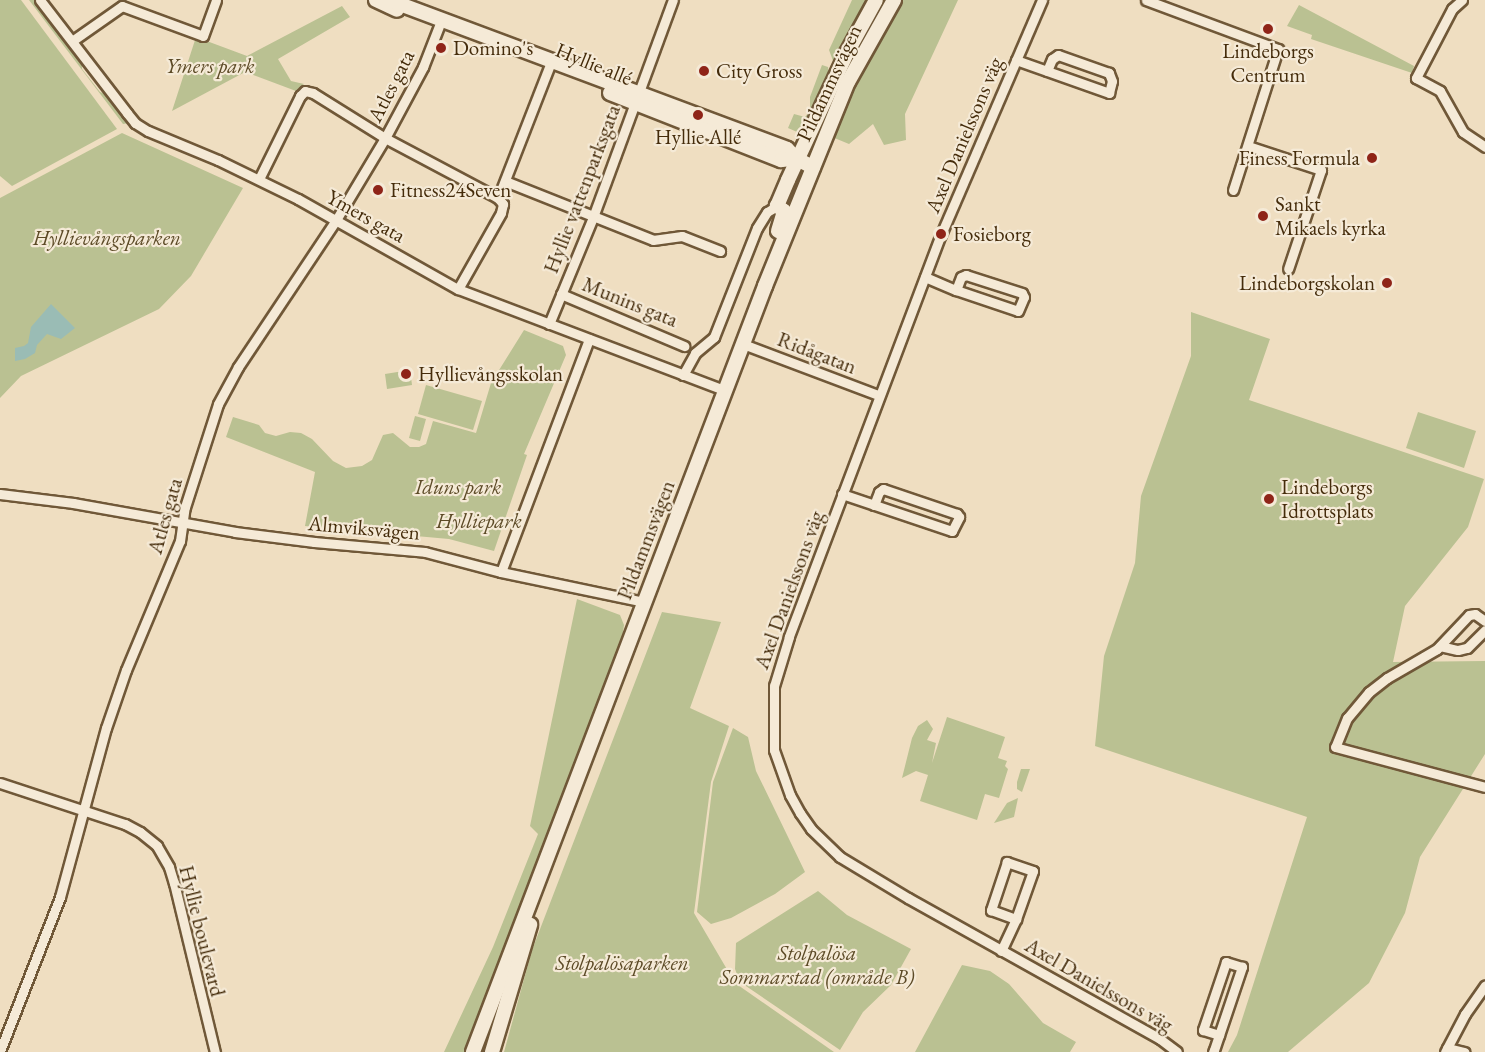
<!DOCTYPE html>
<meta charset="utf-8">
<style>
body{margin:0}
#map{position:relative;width:1485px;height:1052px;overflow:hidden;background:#efdec1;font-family:"EB Garamond",serif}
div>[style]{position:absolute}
.green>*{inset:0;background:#bac192}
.water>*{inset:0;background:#9abcb5}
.roads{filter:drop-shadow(2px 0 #705838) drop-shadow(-2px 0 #705838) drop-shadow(0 2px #705838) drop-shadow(0 -2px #705838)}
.street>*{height:9px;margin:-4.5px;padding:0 4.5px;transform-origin:4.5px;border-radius:4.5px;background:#f5ead7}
.secondary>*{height:14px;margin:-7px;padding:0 7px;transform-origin:7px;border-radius:7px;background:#f5ead7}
.dots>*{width:16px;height:16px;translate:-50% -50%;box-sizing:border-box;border:3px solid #f5ead7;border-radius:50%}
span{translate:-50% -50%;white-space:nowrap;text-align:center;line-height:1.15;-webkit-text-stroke:4.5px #f5ead7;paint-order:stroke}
.poi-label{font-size:21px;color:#452c0b}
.left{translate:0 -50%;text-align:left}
.right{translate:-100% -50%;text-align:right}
.street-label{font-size:21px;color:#452c0b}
.park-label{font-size:21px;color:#5c4a26;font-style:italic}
</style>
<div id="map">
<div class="green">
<div style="clip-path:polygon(0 0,21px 0,117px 129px,12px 186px,0 176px)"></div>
<div style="clip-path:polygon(29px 0,34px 0,82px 62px,82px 69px,100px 92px,106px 94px,129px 123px,123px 124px)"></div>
<div style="clip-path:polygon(852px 0,868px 0,835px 66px,829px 50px)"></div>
<div style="clip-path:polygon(896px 0,958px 0,905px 114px,906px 140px,884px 145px,873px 124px,849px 144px,832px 137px,854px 84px)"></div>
<div style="clip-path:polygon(1299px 5px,1414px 66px,1412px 73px,1311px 39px,1312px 35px,1287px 26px)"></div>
<div style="clip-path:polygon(342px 6px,350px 17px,278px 59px,291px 81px,304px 84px,296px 91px,245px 72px,172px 111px,196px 37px,247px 56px)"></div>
<div style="clip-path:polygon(822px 65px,828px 67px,829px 76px,804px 135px,788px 128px,794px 114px,805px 117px,810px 111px,810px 97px)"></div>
<div style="clip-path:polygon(122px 133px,243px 188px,191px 276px,159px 309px,21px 376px,0 398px,0 198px)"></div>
<div style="clip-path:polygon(1191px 312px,1270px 339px,1249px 400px,1484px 479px,1468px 527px,1405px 606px,1393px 662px,1485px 661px,1485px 754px,1420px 857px,1405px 913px,1369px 983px,1288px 1052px,1228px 1052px,1237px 1035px,1307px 817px,1095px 746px,1104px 656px,1135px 563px,1141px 496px,1191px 356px)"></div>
<div style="clip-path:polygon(524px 330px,563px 346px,566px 355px,524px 454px,527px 455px,494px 551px,449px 539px,305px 526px,315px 472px,226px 437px,233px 417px,259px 425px,265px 433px,276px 436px,290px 432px,301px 433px,312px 439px,333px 461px,346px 468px,362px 466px,372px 460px,383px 435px,393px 433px,410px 447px,419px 447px,426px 444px,433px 421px,476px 433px,491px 383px)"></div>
<div style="clip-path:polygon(410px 370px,412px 385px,387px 389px,385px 374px)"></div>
<div style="clip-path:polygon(426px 385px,482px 401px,473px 430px,418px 414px)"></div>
<div style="clip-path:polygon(1418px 412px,1476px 431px,1464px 468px,1406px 448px)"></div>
<div style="clip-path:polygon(415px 416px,426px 419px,420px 441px,409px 438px)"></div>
<div style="clip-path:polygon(577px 599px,620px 615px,624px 625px,621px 647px,468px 1052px,444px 1052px,493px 947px,538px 834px,530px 826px)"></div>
<div style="clip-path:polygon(662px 612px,721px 622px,690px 708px,729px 726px,711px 782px,694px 913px,735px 983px,834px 1052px,504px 1052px,532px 950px)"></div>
<div style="clip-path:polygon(947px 717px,1005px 737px,998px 758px,1007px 761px,1005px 766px,1008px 769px,999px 798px,985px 794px,977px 820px,920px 801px,928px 775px,916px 771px,902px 778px,912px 738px,918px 726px,927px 720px,933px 729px,927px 740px,936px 743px,932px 763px)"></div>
<div style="clip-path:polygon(733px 728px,748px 737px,756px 771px,805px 872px,775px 894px,731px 918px,711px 924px,697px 912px,713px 782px)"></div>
<div style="clip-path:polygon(1021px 769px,1030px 769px,1022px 792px,1017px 789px,1017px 782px)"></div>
<div style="clip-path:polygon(1018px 798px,1014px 817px,994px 823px,1007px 803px)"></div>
<div style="clip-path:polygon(818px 891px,847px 915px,911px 949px,891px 985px,863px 1012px,840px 1050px,740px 982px,735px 969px,736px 943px)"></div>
<div style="clip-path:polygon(962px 965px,990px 971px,1009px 984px,1043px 1023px,1076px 1042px,1070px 1052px,915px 1052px)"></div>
</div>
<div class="water">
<div style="clip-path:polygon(51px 304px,75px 328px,61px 339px,47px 334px,37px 345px,35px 353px,25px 359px,15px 361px,15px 348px,24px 346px,28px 343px,31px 327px)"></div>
</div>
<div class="roads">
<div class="street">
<div style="left:40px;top:0;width:143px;rotate:52.4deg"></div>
<div style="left:127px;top:113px;width:13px;rotate:51deg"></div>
<div style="left:135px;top:123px;width:15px;rotate:32deg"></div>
<div style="left:148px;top:131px;width:76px;rotate:22.5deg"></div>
<div style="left:218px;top:160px;width:89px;rotate:26deg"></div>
<div style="left:298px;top:199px;width:184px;rotate:29.4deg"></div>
<div style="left:458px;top:289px;width:287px;rotate:20.8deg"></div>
<div style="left:1042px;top:0;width:255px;rotate:113.3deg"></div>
<div style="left:941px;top:234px;width:431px;rotate:110.7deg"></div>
<div style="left:789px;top:637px;width:51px;rotate:107deg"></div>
<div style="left:774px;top:686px;width:64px;rotate:90deg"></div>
<div style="left:774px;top:750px;width:48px;rotate:70.4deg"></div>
<div style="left:790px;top:795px;width:21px;rotate:61deg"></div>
<div style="left:800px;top:813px;width:19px;rotate:55deg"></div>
<div style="left:811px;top:829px;width:40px;rotate:44deg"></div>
<div style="left:840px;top:857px;width:79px;rotate:31.1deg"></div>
<div style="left:908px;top:898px;width:289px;rotate:29.2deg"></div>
<div style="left:1160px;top:1039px;width:21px;rotate:37deg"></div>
<div style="left:1146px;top:0;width:141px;rotate:20.4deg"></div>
<div style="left:1278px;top:49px;width:148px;rotate:107.7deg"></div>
<div style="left:1462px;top:0;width:13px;rotate:138deg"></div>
<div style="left:1452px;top:9px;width:78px;rotate:117.6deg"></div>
<div style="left:1416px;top:78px;width:27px;rotate:28deg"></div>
<div style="left:1440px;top:91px;width:47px;rotate:60.7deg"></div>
<div style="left:1463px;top:132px;width:27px;rotate:34deg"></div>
<div style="left:122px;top:6px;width:86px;rotate:20.3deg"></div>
<div style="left:203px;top:36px;width:38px;rotate:-70deg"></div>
<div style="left:72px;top:41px;width:61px;rotate:-35deg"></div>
<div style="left:1016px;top:60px;width:99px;rotate:19.5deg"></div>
<div style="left:1109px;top:93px;width:12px;rotate:-76deg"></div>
<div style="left:1112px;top:81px;width:9px;rotate:-111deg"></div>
<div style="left:1109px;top:73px;width:54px;rotate:-160.6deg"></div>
<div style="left:1058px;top:55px;width:7px;rotate:146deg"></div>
<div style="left:1052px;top:59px;width:13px;rotate:113deg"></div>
<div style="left:1248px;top:146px;width:77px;rotate:18.2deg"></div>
<div style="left:1321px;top:170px;width:104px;rotate:108.4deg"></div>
<div style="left:259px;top:179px;width:93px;rotate:-63.7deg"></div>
<div style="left:300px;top:96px;width:7px;rotate:-45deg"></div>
<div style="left:305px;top:91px;width:8px;rotate:14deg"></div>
<div style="left:313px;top:93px;width:85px;rotate:32deg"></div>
<div style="left:385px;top:138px;width:128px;rotate:28deg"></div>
<div style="left:498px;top:198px;width:8px;rotate:50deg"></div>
<div style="left:503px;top:204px;width:9px;rotate:103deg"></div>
<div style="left:501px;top:213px;width:87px;rotate:119.5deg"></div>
<div style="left:505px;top:181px;width:159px;rotate:21.7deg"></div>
<div style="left:653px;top:240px;width:29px;rotate:-8deg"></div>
<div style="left:682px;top:236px;width:41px;rotate:21.5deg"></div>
<div style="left:498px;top:198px;width:141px;rotate:-68.7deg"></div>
<div style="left:925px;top:277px;width:34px;rotate:23deg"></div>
<div style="left:956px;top:290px;width:65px;rotate:18.7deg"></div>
<div style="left:1018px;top:311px;width:15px;rotate:-67deg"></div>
<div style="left:1024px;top:297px;width:4px;rotate:-117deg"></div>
<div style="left:1022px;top:293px;width:59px;rotate:-162.2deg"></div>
<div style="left:966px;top:275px;width:5px;rotate:158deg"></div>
<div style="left:961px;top:277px;width:14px;rotate:111deg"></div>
<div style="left:561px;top:294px;width:134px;rotate:22.9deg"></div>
<div style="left:549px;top:324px;width:116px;rotate:-67.6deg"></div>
<div style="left:593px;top:217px;width:231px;rotate:-69.8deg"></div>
<div style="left:743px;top:344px;width:144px;rotate:20.7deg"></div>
<div style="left:683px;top:375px;width:25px;rotate:-61deg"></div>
<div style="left:695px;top:353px;width:25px;rotate:-40deg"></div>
<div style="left:714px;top:337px;width:117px;rotate:-68.5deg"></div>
<div style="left:757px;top:228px;width:19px;rotate:-58deg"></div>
<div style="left:767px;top:212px;width:12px;rotate:-31deg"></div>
<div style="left:0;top:494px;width:74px;rotate:7deg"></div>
<div style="left:73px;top:503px;width:165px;rotate:10.1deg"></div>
<div style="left:235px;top:532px;width:80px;rotate:7.2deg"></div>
<div style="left:314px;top:542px;width:111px;rotate:5.1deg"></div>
<div style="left:425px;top:552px;width:79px;rotate:14.7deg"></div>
<div style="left:501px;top:572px;width:147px;rotate:11.8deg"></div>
<div style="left:842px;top:494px;width:116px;rotate:18.6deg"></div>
<div style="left:952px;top:531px;width:16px;rotate:-63deg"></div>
<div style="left:959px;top:517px;width:4px;rotate:-124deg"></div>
<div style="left:957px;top:514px;width:78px;rotate:-161.3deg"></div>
<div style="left:883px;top:489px;width:5px;rotate:143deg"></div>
<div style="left:879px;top:492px;width:14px;rotate:111deg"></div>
<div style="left:501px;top:572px;width:249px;rotate:-69.3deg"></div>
<div style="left:1485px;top:621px;width:12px;rotate:-145deg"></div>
<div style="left:1475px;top:614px;width:6px;rotate:171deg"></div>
<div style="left:1469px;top:615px;width:47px;rotate:133.3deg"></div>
<div style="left:1437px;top:649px;width:58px;rotate:149.9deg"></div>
<div style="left:1387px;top:678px;width:23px;rotate:142deg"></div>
<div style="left:1369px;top:692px;width:34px;rotate:130deg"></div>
<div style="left:1347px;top:718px;width:31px;rotate:112deg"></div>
<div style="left:1335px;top:747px;width:155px;rotate:14.9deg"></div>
<div style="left:1440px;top:646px;width:18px;rotate:13deg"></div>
<div style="left:1458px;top:650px;width:9px;rotate:-13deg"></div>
<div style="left:1467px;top:648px;width:25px;rotate:-45deg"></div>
<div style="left:0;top:783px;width:132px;rotate:18.2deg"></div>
<div style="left:125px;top:824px;width:17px;rotate:28deg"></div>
<div style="left:140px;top:832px;width:22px;rotate:39deg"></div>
<div style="left:157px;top:846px;width:24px;rotate:60deg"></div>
<div style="left:169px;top:867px;width:17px;rotate:73deg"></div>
<div style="left:174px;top:883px;width:174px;rotate:76.4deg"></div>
<div style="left:1001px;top:951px;width:35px;rotate:-65deg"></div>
<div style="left:1016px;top:919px;width:51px;rotate:-70.5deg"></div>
<div style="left:1033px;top:871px;width:28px;rotate:-161deg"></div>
<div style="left:1007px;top:862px;width:51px;rotate:108.4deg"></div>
<div style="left:991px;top:910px;width:27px;rotate:20deg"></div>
<div style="left:1447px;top:1048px;width:18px;rotate:13deg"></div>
<div style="left:0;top:1051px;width:165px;rotate:-68.7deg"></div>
<div style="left:60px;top:897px;width:175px;rotate:-74.8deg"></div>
<div style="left:106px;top:728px;width:61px;rotate:-71deg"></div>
<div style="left:126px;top:670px;width:140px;rotate:-67.3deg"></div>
<div style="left:180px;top:541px;width:34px;rotate:-82deg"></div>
<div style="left:185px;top:507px;width:108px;rotate:-72.2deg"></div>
<div style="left:218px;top:404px;width:42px;rotate:-61.6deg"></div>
<div style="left:238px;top:367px;width:177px;rotate:-56.3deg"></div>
<div style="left:336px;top:220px;width:96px;rotate:-59.1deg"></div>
<div style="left:385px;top:138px;width:81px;rotate:-61.8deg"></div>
<div style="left:423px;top:67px;width:44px;rotate:-68.7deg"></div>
<div style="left:1213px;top:1052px;width:2px;rotate:-63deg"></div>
<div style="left:1214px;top:1050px;width:88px;rotate:-71.4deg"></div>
<div style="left:1242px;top:967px;width:17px;rotate:-163deg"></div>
<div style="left:1226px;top:962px;width:72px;rotate:108.7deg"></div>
<div style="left:1203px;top:1030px;width:17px;rotate:17deg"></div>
<div style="left:1445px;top:1052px;width:43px;rotate:-62.2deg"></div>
<div style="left:1465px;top:1014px;width:35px;rotate:-55deg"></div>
</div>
<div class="secondary">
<div style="left:376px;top:0;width:23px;rotate:25deg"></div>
<div style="left:389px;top:0;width:425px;rotate:20.5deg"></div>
<div style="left:787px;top:149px;width:14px;rotate:45deg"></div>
<div style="left:797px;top:159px;width:18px;rotate:27deg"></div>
<div style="left:610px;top:93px;width:184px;rotate:21.4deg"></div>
<div style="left:781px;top:160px;width:16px;rotate:-4deg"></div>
<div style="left:778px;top:231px;width:21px;rotate:-73deg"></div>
<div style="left:784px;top:211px;width:9px;rotate:-144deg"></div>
<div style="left:777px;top:206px;width:28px;rotate:-67deg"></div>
<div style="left:788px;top:180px;width:140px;rotate:-65.1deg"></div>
<div style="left:847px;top:53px;width:60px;rotate:-61.3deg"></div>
<div style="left:473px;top:1052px;width:820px;rotate:-69.13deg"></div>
<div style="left:765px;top:286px;width:220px;rotate:-67.9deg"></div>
<div style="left:848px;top:82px;width:94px;rotate:-60.7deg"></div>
<div style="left:492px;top:1052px;width:133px;rotate:-73.3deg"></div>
</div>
</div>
<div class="dots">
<div style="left:1268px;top:29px;background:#8f2418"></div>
<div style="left:441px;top:48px;background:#8f2418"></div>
<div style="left:704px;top:71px;background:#8f2418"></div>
<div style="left:698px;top:115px;background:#8f2418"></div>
<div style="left:1372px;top:158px;background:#8f2418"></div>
<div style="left:378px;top:190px;background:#8f2418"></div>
<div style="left:1263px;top:216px;background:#8f2418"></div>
<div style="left:941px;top:234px;background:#8f2418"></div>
<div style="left:1387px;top:283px;background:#8f2418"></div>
<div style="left:406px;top:374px;background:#8f2418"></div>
<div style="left:1269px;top:499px;background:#8f2418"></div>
</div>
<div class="poi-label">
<span class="left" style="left:453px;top:48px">Domino's</span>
<span style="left:1268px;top:63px">Lindeborgs<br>Centrum</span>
<span class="left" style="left:716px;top:71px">City Gross</span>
<span style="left:698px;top:137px">Hyllie Allé</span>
<span class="right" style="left:1360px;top:158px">Finess Formula</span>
<span class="left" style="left:390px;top:190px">Fitness24Seven</span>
<span class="left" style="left:1275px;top:216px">Sankt<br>Mikaels kyrka</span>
<span class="left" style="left:953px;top:234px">Fosieborg</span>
<span class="right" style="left:1375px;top:283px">Lindeborgskolan</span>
<span class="left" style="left:418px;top:374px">Hyllievångsskolan</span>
<span class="left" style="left:1281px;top:499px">Lindeborgs<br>Idrottsplats</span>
</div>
<div class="street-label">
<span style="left:594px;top:64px;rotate:22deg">Hyllie allé</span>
<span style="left:829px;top:83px;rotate:-65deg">Pildammsvägen</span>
<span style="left:391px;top:86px;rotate:-63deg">Atles gata</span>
<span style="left:964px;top:135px;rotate:-67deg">Axel Danielssons väg</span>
<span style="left:582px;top:189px;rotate:-69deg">Hyllie vattenparksgata</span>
<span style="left:366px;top:216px;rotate:29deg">Ymers gata</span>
<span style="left:630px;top:302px;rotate:22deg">Munins gata</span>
<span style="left:817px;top:353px;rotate:21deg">Ridågatan</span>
<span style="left:165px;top:516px;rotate:-74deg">Atles gata</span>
<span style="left:364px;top:528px;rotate:5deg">Almviksvägen</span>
<span style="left:646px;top:540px;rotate:-69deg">Pildammsvägen</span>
<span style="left:789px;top:590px;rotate:-70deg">Axel Danielssons väg</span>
<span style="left:202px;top:931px;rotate:76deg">Hyllie boulevard</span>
<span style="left:1099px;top:985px;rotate:30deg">Axel Danielssons väg</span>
</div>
<div class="park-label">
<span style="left:210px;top:66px">Ymers park</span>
<span style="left:107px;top:238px">Hyllievångsparken</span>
<span style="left:458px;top:487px">Iduns park</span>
<span style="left:479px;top:521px">Hylliepark</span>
<span style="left:817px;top:965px">Stolpalösa<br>Sommarstad (område B)</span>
<span style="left:622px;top:963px">Stolpalösaparken</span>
</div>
</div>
